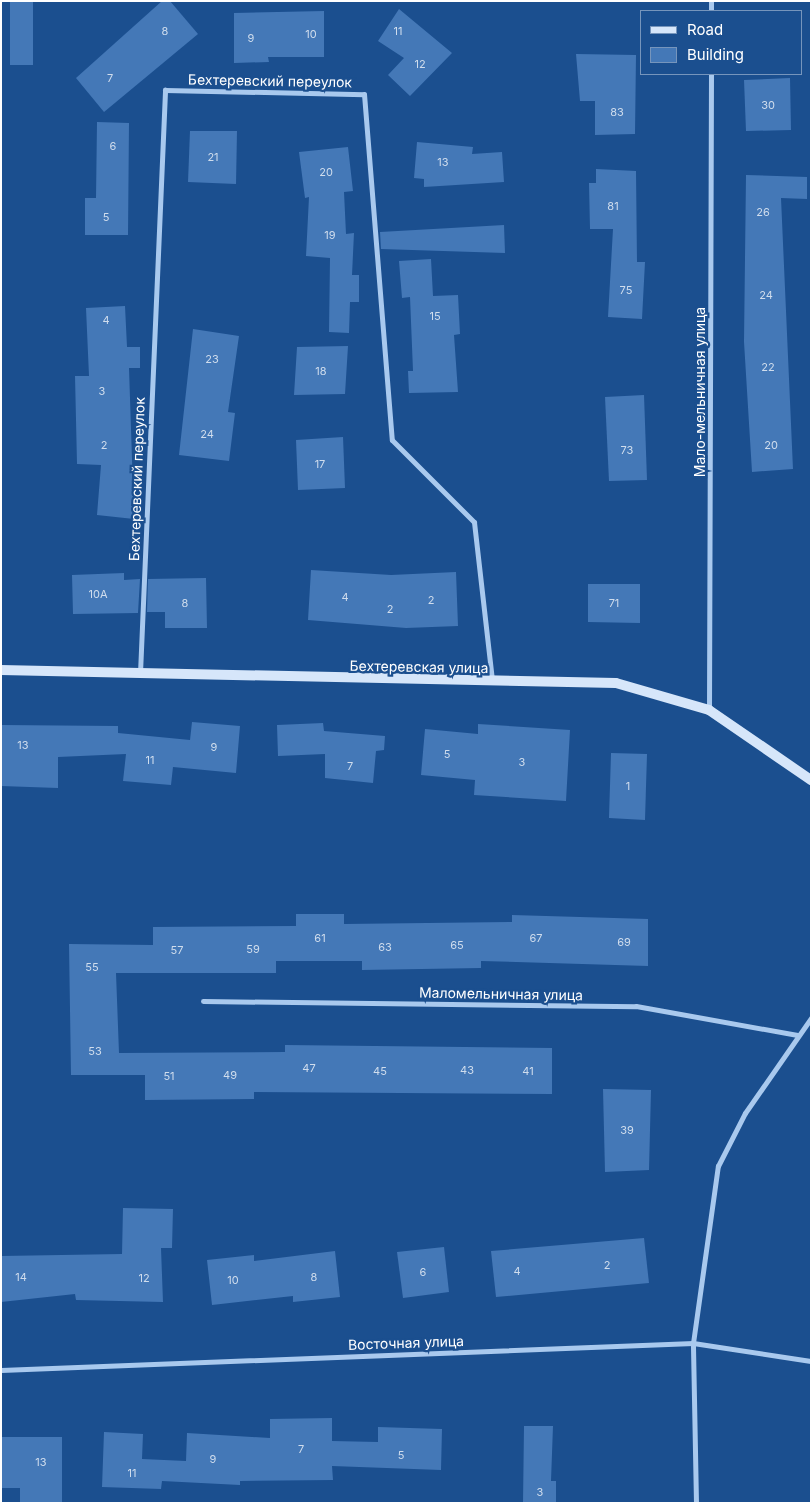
<!DOCTYPE html>
<meta charset="utf-8">
<style>
body{margin:0}
#map{position:relative;width:812px;height:1504px;overflow:hidden;background:#1b4f8f;font-family:Inter,sans-serif}
div>[style]{position:absolute}
.building>*{inset:0;background:#4478b7}
.street>*{height:5px;margin:-2.5px;padding:0 2.5px;transform-origin:2.5px;border-radius:2.5px;background:#a9c9ee}
.secondary>*{height:10px;margin:-5px;padding:0 5px;transform-origin:5px;border-radius:5px;background:#d6e6fa}
span{translate:-50% -50%;white-space:nowrap;text-align:center;line-height:1.15;-webkit-text-stroke:4.5px #1b4f8f;paint-order:stroke}
.number-label{font-size:11px;color:#d0dded}
.number-label span{-webkit-text-stroke-width:0}
.street-label{font-size:14px;color:#fff}
.frame{position:absolute;inset:0;border:2px solid #fff;pointer-events:none}
.legend{position:absolute;left:640px;top:10px;width:162px;height:65px;box-sizing:border-box;background:#1b4f8f;border:1px solid #7695bc;margin:0;padding:6px 9px;list-style:none;font-size:15px;color:#fff}
.legend li{display:flex;align-items:center;gap:10px;height:25px}
.legend b{width:25px;border:1px solid #7695bc}
</style>
<div id="map">
<div class="building">
<div style="clip-path:polygon(10px 1px,33px 1px,33px 65px,10px 65px)"></div>
<div style="clip-path:polygon(162px 1px,170px 1px,198px 34px,104px 112px,76px 78px)"></div>
<div style="clip-path:polygon(399px 9px,452px 53px,410px 96px,388px 75px,404px 58px,378px 41px)"></div>
<div style="clip-path:polygon(324px 11px,324px 57px,268px 57px,269px 62px,234px 63px,234px 13px)"></div>
<div style="clip-path:polygon(576px 54px,636px 55px,635px 134px,595px 135px,595px 101px,580px 101px)"></div>
<div style="clip-path:polygon(790px 78px,791px 130px,746px 131px,744px 80px)"></div>
<div style="clip-path:polygon(97px 122px,129px 123px,128px 235px,85px 235px,85px 198px,96px 198px)"></div>
<div style="clip-path:polygon(190px 131px,237px 131px,236px 184px,188px 182px)"></div>
<div style="clip-path:polygon(417px 142px,473px 147px,472px 154px,502px 152px,504px 182px,424px 187px,424px 179px,414px 178px)"></div>
<div style="clip-path:polygon(348px 147px,353px 191px,344px 192px,346px 234px,354px 233px,352px 275px,359px 275px,359px 302px,350px 302px,349px 333px,329px 332px,330px 258px,306px 256px,309px 197px,305px 198px,299px 152px)"></div>
<div style="clip-path:polygon(596px 169px,636px 171px,637px 262px,645px 262px,642px 319px,608px 317px,613px 229px,590px 229px,589px 183px,596px 183px)"></div>
<div style="clip-path:polygon(746px 175px,807px 177px,807px 199px,781px 198px,793px 469px,752px 472px,744px 342px)"></div>
<div style="clip-path:polygon(504px 225px,505px 253px,381px 249px,380px 232px)"></div>
<div style="clip-path:polygon(431px 259px,433px 296px,458px 295px,460px 334px,454px 335px,458px 392px,409px 393px,408px 371px,413px 371px,410px 297px,402px 298px,399px 261px)"></div>
<div style="clip-path:polygon(125px 306px,127px 347px,140px 347px,140px 368px,129px 368px,134px 519px,97px 515px,101px 465px,77px 464px,75px 376px,89px 376px,86px 308px)"></div>
<div style="clip-path:polygon(193px 329px,239px 336px,228px 412px,235px 413px,229px 461px,179px 455px)"></div>
<div style="clip-path:polygon(348px 346px,345px 394px,294px 395px,297px 347px)"></div>
<div style="clip-path:polygon(644px 395px,647px 480px,609px 481px,605px 397px)"></div>
<div style="clip-path:polygon(343px 437px,345px 488px,298px 490px,296px 440px)"></div>
<div style="clip-path:polygon(311px 570px,391px 575px,456px 572px,458px 626px,406px 628px,308px 620px)"></div>
<div style="clip-path:polygon(124px 573px,124px 580px,140px 579px,138px 613px,73px 614px,72px 575px)"></div>
<div style="clip-path:polygon(206px 578px,207px 628px,165px 628px,165px 612px,147px 612px,148px 579px)"></div>
<div style="clip-path:polygon(588px 584px,640px 584px,640px 623px,588px 622px)"></div>
<div style="clip-path:polygon(192px 722px,240px 726px,236px 773px,173px 767px,171px 785px,123px 781px,126px 754px,58px 757px,58px 788px,1px 786px,1px 725px,118px 726px,118px 733px,190px 740px)"></div>
<div style="clip-path:polygon(323px 723px,324px 731px,385px 736px,384px 750px,376px 751px,373px 783px,325px 778px,325px 754px,278px 756px,277px 725px)"></div>
<div style="clip-path:polygon(478px 724px,570px 730px,566px 801px,474px 795px,475px 780px,421px 775px,425px 729px,478px 734px)"></div>
<div style="clip-path:polygon(611px 753px,647px 754px,645px 820px,609px 818px)"></div>
<div style="clip-path:polygon(296px 914px,344px 914px,344px 924px,512px 922px,512px 915px,648px 919px,648px 966px,481px 961px,481px 968px,362px 970px,362px 961px,276px 961px,276px 973px,116px 973px,119px 1053px,285px 1052px,285px 1045px,552px 1048px,552px 1094px,254px 1092px,254px 1099px,145px 1100px,145px 1075px,71px 1075px,69px 944px,153px 945px,153px 927px,296px 926px)"></div>
<div style="clip-path:polygon(603px 1089px,651px 1090px,649px 1170px,605px 1172px)"></div>
<div style="clip-path:polygon(123px 1208px,173px 1209px,172px 1248px,161px 1248px,163px 1302px,76px 1300px,75px 1294px,1px 1302px,1px 1256px,122px 1254px)"></div>
<div style="clip-path:polygon(644px 1238px,649px 1283px,496px 1297px,491px 1251px)"></div>
<div style="clip-path:polygon(444px 1247px,449px 1292px,403px 1298px,397px 1252px)"></div>
<div style="clip-path:polygon(335px 1251px,340px 1297px,293px 1302px,293px 1296px,212px 1305px,207px 1260px,254px 1255px,254px 1261px)"></div>
<div style="clip-path:polygon(332px 1418px,332px 1441px,378px 1442px,378px 1427px,442px 1429px,441px 1470px,332px 1466px,333px 1480px,240px 1481px,240px 1485px,162px 1481px,161px 1489px,102px 1487px,104px 1432px,143px 1434px,142px 1459px,186px 1461px,187px 1433px,270px 1438px,270px 1419px)"></div>
<div style="clip-path:polygon(524px 1426px,553px 1426px,551px 1481px,556px 1481px,556px 1503px,523px 1503px)"></div>
<div style="clip-path:polygon(1px 1437px,62px 1437px,62px 1503px,20px 1503px,20px 1488px,1px 1488px)"></div>
</div>
<div class="street">
<div style="left:711px;top:1px;width:10px;rotate:90deg"></div>
<div style="left:140px;top:673px;width:584px;rotate:-87.54deg"></div>
<div style="left:165px;top:90px;width:199px;rotate:1.2deg"></div>
<div style="left:364px;top:94px;width:347px;rotate:85.4deg"></div>
<div style="left:392px;top:440px;width:116px;rotate:45deg"></div>
<div style="left:474px;top:522px;width:160px;rotate:83.5deg"></div>
<div style="left:709px;top:710px;width:636px;rotate:-89.82deg"></div>
<div style="left:203px;top:1001px;width:433px;rotate:0.7deg"></div>
<div style="left:636px;top:1006px;width:164px;rotate:10.2deg"></div>
<div style="left:1px;top:1370px;width:693px;rotate:-2.23deg"></div>
<div style="left:693px;top:1343px;width:119px;rotate:8.7deg"></div>
<div style="left:696px;top:1503px;width:160px;rotate:-91.1deg"></div>
<div style="left:693px;top:1343px;width:179px;rotate:-82deg"></div>
<div style="left:718px;top:1166px;width:59px;rotate:-63deg"></div>
<div style="left:745px;top:1113px;width:116px;rotate:-55.2deg"></div>
</div>
<div class="secondary">
<div style="left:1px;top:670px;width:615px;rotate:1.21deg"></div>
<div style="left:616px;top:683px;width:97px;rotate:16.2deg"></div>
<div style="left:709px;top:710px;width:124px;rotate:34.5deg"></div>
</div>
<div class="number-label">
<span style="left:165px;top:31px">8</span>
<span style="left:398px;top:31px">11</span>
<span style="left:311px;top:34px">10</span>
<span style="left:251px;top:38px">9</span>
<span style="left:420px;top:64px">12</span>
<span style="left:110px;top:78px">7</span>
<span style="left:768px;top:105px">30</span>
<span style="left:617px;top:112px">83</span>
<span style="left:113px;top:146px">6</span>
<span style="left:213px;top:157px">21</span>
<span style="left:443px;top:162px">13</span>
<span style="left:326px;top:172px">20</span>
<span style="left:613px;top:206px">81</span>
<span style="left:763px;top:212px">26</span>
<span style="left:106px;top:217px">5</span>
<span style="left:330px;top:235px">19</span>
<span style="left:626px;top:290px">75</span>
<span style="left:766px;top:295px">24</span>
<span style="left:435px;top:316px">15</span>
<span style="left:106px;top:320px">4</span>
<span style="left:212px;top:359px">23</span>
<span style="left:768px;top:367px">22</span>
<span style="left:321px;top:371px">18</span>
<span style="left:102px;top:391px">3</span>
<span style="left:207px;top:434px">24</span>
<span style="left:104px;top:445px">2</span>
<span style="left:771px;top:445px">20</span>
<span style="left:627px;top:450px">73</span>
<span style="left:320px;top:464px">17</span>
<span style="left:98px;top:594px">10А</span>
<span style="left:345px;top:597px">4</span>
<span style="left:431px;top:600px">2</span>
<span style="left:185px;top:603px">8</span>
<span style="left:614px;top:603px">71</span>
<span style="left:390px;top:609px">2</span>
<span style="left:23px;top:745px">13</span>
<span style="left:214px;top:747px">9</span>
<span style="left:447px;top:754px">5</span>
<span style="left:150px;top:760px">11</span>
<span style="left:522px;top:762px">3</span>
<span style="left:350px;top:766px">7</span>
<span style="left:628px;top:786px">1</span>
<span style="left:320px;top:938px">61</span>
<span style="left:536px;top:938px">67</span>
<span style="left:624px;top:942px">69</span>
<span style="left:457px;top:945px">65</span>
<span style="left:385px;top:947px">63</span>
<span style="left:253px;top:949px">59</span>
<span style="left:177px;top:950px">57</span>
<span style="left:92px;top:967px">55</span>
<span style="left:95px;top:1051px">53</span>
<span style="left:309px;top:1068px">47</span>
<span style="left:467px;top:1070px">43</span>
<span style="left:380px;top:1071px">45</span>
<span style="left:528px;top:1071px">41</span>
<span style="left:230px;top:1075px">49</span>
<span style="left:169px;top:1076px">51</span>
<span style="left:627px;top:1130px">39</span>
<span style="left:607px;top:1265px">2</span>
<span style="left:517px;top:1271px">4</span>
<span style="left:423px;top:1272px">6</span>
<span style="left:21px;top:1277px">14</span>
<span style="left:314px;top:1277px">8</span>
<span style="left:144px;top:1278px">12</span>
<span style="left:233px;top:1280px">10</span>
<span style="left:301px;top:1449px">7</span>
<span style="left:401px;top:1455px">5</span>
<span style="left:213px;top:1459px">9</span>
<span style="left:41px;top:1462px">13</span>
<span style="left:132px;top:1473px">11</span>
<span style="left:540px;top:1492px">3</span>
</div>
<div class="street-label">
<span style="left:270px;top:81px;rotate:1deg">Бехтеревский переулок</span>
<span style="left:700px;top:392px;rotate:-90deg">Мало-мельничная улица</span>
<span style="left:137px;top:479px;rotate:-88deg">Бехтеревский переулок</span>
<span style="left:419px;top:667px;rotate:1deg">Бехтеревская улица</span>
<span style="left:501px;top:994px;rotate:1deg">Маломельничная улица</span>
<span style="left:406px;top:1343px;rotate:-2deg">Восточная улица</span>
</div>
<div class="frame"></div>
<ul class="legend">
<li><b style="height:6px;background:#d6e6fa"></b>Road</li>
<li><b style="height:14px;background:#4478b7"></b>Building</li>
</ul>
</div>
